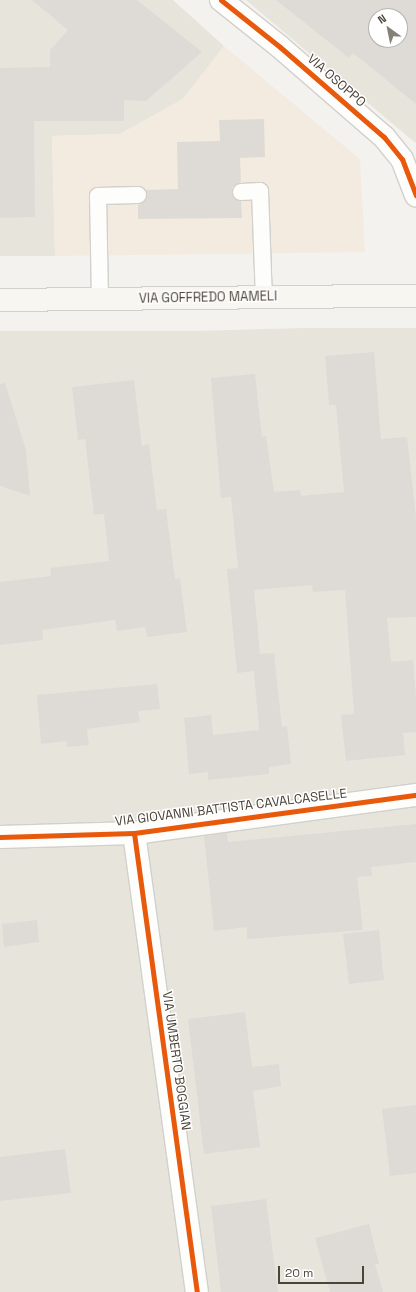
<!DOCTYPE html>
<style>
body{margin:0}
#map{position:relative;width:416px;height:1292px;overflow:hidden;background:#f4f2ee;font-family:"Space Grotesk",sans-serif}
div>[style]{position:absolute}
.residential>*{inset:0;background:#e7e4dc}
.commercial>*{inset:0;background:#f3ebdf}
.building>*{inset:0;background:#dedbd6}
.roads{filter:drop-shadow(1px 0 #d2d0cb) drop-shadow(-1px 0 #d2d0cb) drop-shadow(0 1px #d2d0cb) drop-shadow(0 -1px #d2d0cb)}
.lane>*{height:16px;margin:-8px;padding:0 8px;transform-origin:8px;border-radius:8px;background:#fdfdfc}
.street>*{height:22px;margin:-11px;padding:0 11px;transform-origin:11px;border-radius:11px;background:#fdfdfc}
.secondary>*{height:22px;margin:-11px;padding:0 11px;transform-origin:11px;border-radius:11px;background:#f7f6f1}
.cycleway>*{height:5px;margin:-2.5px;padding:0 2.5px;transform-origin:2.5px;border-radius:2.5px;background:#e8590c}
span{translate:-50% -50%;white-space:nowrap;text-align:center;line-height:1.15;-webkit-text-stroke:3px #fff;paint-order:stroke}
.street-label{font-size:13px;color:#4b4439}
.north{position:absolute;left:368px;top:8px;width:40px;height:40px;box-sizing:border-box;background:#fff;border:1px solid #b7b4b0;border-radius:50%;rotate:327deg;font-size:11px;font-weight:700;line-height:16px;text-align:center;color:#4b4439}
.north::after{content:'';display:block;margin:auto;width:14px;height:18px;background:#868178;clip-path:polygon(50% 0,100% 100%,50% 72%,0 100%)}
.scale{position:absolute;left:278px;top:1266px;width:86px;height:18px;box-sizing:border-box;border:2px solid #4b4439;border-top:0;padding-left:5px;font-size:12px;line-height:14px;white-space:nowrap;color:#4b4439;-webkit-text-stroke:3px #fff;paint-order:stroke}
</style>
<div id="map">
<div class="residential">
<div style="clip-path:polygon(0 0,173px 0,224px 46px,183px 99px,120px 134px,52px 136px,55px 256px,0 256px)"></div>
<div style="clip-path:polygon(evenodd,246px 0,416px 0,416px 143px,413px 141px,246px 0,376px 16px,400px 16px,400px 40px,376px 40px,376px 16px)"></div>
<div style="clip-path:polygon(303px 328px,416px 328px,416px 1292px,0 1292px,0 331px,194px 331px)"></div>
</div>
<div class="commercial">
<div style="clip-path:polygon(224px 46px,360px 159px,365px 252px,55px 256px,52px 136px,120px 134px,183px 99px)"></div>
</div>
<div class="building">
<div style="clip-path:polygon(32px 0,137px 0,202px 52px,146px 101px,124px 100px,124px 121px,34px 121px,35px 217px,0 218px,0 68px,50px 67px,50px 50px,68px 30px)"></div>
<div style="clip-path:polygon(evenodd,276px 0,416px 0,416px 104px,353px 53px,349px 58px,276px 0,376px 16px,400px 16px,400px 40px,376px 40px,376px 16px)"></div>
<div style="clip-path:polygon(264px 119px,265px 157px,240px 158px,241px 182px,236px 184px,232px 188px,233px 197px,241px 201px,242px 218px,138px 219px,138px 205px,146px 200px,147px 194px,146px 190px,178px 189px,177px 142px,220px 141px,219px 120px)"></div>
<div style="clip-path:polygon(374px 352px,381px 439px,407px 437px,416px 517px,416px 617px,387px 618px,391px 662px,413px 660px,416px 698px,416px 732px,403px 733px,405px 755px,346px 761px,341px 715px,354px 714px,345px 590px,313px 592px,312px 585px,254px 590px,260px 654px,274px 653px,282px 727px,287px 726px,291px 764px,269px 767px,269px 774px,208px 780px,208px 772px,189px 774px,184px 718px,211px 715px,213px 735px,259px 730px,254px 671px,237px 673px,227px 569px,238px 568px,231px 497px,221px 498px,211px 378px,255px 374px,262px 437px,266px 436px,274px 492px,300px 490px,301px 496px,344px 492px,336px 405px,329px 405px,325px 356px)"></div>
<div style="clip-path:polygon(134px 380px,142px 446px,149px 444px,157px 510px,166px 509px,175px 579px,180px 578px,187px 632px,147px 637px,145px 627px,117px 631px,115px 620px,42px 630px,43px 640px,0 645px,0 582px,51px 576px,50px 568px,109px 561px,104px 514px,94px 515px,85px 439px,78px 440px,72px 387px)"></div>
<div style="clip-path:polygon(5px 383px,26px 450px,30px 496px,0 486px,0 384px)"></div>
<div style="clip-path:polygon(157px 684px,160px 709px,138px 711px,140px 722px,87px 729px,89px 745px,67px 747px,66px 741px,41px 744px,37px 695px)"></div>
<div style="clip-path:polygon(416px 824px,416px 862px,371px 867px,372px 876px,357px 877px,363px 930px,247px 939px,247px 927px,214px 931px,204px 836px,227px 833px,228px 842px)"></div>
<div style="clip-path:polygon(37px 920px,39px 942px,4px 947px,2px 924px)"></div>
<div style="clip-path:polygon(379px 930px,384px 980px,349px 984px,343px 934px)"></div>
<div style="clip-path:polygon(245px 1012px,252px 1067px,279px 1064px,281px 1086px,253px 1091px,260px 1147px,204px 1154px,188px 1019px)"></div>
<div style="clip-path:polygon(416px 1105px,416px 1173px,390px 1176px,382px 1109px)"></div>
<div style="clip-path:polygon(65px 1149px,71px 1193px,0 1201px,0 1157px)"></div>
<div style="clip-path:polygon(266px 1199px,278px 1292px,221px 1292px,211px 1206px)"></div>
<div style="clip-path:polygon(369px 1224px,379px 1264px,375px 1264px,383px 1292px,330px 1292px,315px 1238px)"></div>
</div>
<div class="roads">
<div class="lane">
<div style="left:241px;top:192px;width:19px;rotate:-3deg"></div>
<div style="left:260px;top:191px;width:107px;rotate:87.9deg"></div>
<div style="left:100px;top:299px;width:103px;rotate:-91.1deg"></div>
<div style="left:98px;top:196px;width:40px;rotate:-1.4deg"></div>
</div>
<div class="street">
<div style="left:221px;top:0;width:75px;rotate:38.5deg"></div>
<div style="left:280px;top:47px;width:138px;rotate:40.9deg"></div>
<div style="left:384px;top:137px;width:28px;rotate:51deg"></div>
<div style="left:402px;top:159px;width:39px;rotate:69deg"></div>
<div style="left:134px;top:833px;width:463px;rotate:82.2deg"></div>
<div style="left:0;top:837px;width:134px;rotate:-1.7deg"></div>
<div style="left:134px;top:833px;width:285px;rotate:-7.7deg"></div>
</div>
<div class="secondary">
<div style="left:0;top:300px;width:416px;rotate:-0.6deg"></div>
</div>
</div>
<div class="cycleway">
<div style="left:221px;top:0;width:75px;rotate:38.5deg"></div>
<div style="left:280px;top:47px;width:138px;rotate:40.9deg"></div>
<div style="left:384px;top:137px;width:28px;rotate:51deg"></div>
<div style="left:402px;top:159px;width:39px;rotate:69deg"></div>
<div style="left:134px;top:833px;width:463px;rotate:82.2deg"></div>
<div style="left:0;top:837px;width:134px;rotate:-1.7deg"></div>
<div style="left:134px;top:833px;width:285px;rotate:-7.7deg"></div>
</div>
<div class="street-label">
<span style="left:336px;top:81px;rotate:41deg">VIA OSOPPO</span>
<span style="left:208px;top:298px;rotate:-1deg">VIA GOFFREDO MAMELI</span>
<span style="left:231px;top:808px;rotate:-7deg">VIA GIOVANNI BATTISTA CAVALCASELLE</span>
<span style="left:176px;top:1061px;rotate:82deg">VIA UMBERTO BOGGIAN</span>
</div>
<div class="north">N</div>
<div class="scale">20 m</div>
</div>
